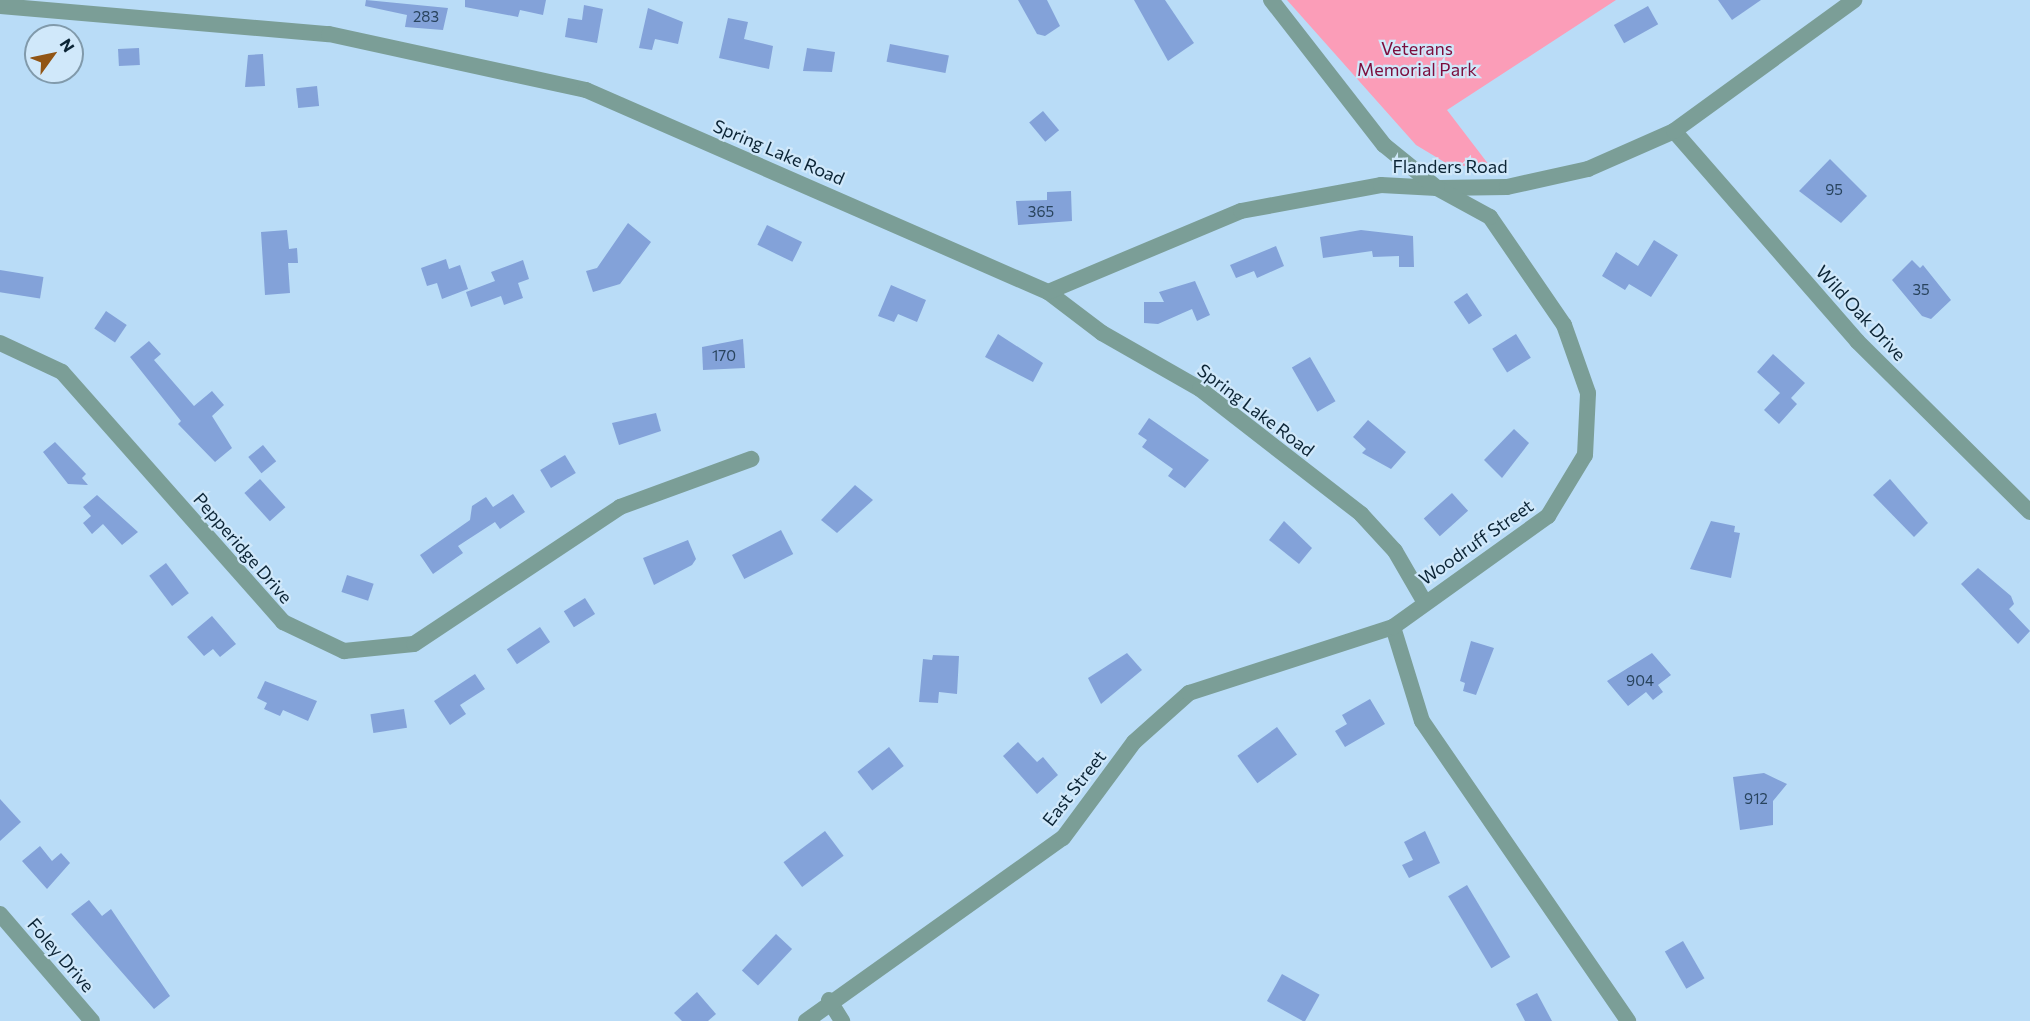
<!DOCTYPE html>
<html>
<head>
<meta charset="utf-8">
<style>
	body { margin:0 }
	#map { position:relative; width:2030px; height:1021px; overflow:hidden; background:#b9dcf7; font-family:Commissioner,sans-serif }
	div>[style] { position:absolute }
	.green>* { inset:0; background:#fb9db8 }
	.building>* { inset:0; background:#83a2d9; transform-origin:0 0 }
	.minor>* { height:16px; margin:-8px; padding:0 8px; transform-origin:8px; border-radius:8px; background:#7b9e97 }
	.tertiary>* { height:16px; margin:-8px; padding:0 8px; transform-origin:8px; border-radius:8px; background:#7b9e97 }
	span { translate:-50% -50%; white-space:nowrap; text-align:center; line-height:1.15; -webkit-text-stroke:4.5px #d0e8fa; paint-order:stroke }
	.number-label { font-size:15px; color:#29445e }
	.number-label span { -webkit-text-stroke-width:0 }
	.park-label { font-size:18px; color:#7b0d3d }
	.street-label { font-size:18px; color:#0b2435 }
	.north { position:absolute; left:24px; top:24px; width:60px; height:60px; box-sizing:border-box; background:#d0e8fa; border:2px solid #819aab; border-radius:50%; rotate:57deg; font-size:16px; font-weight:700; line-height:24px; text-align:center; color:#0b2435 }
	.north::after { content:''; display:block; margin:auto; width:21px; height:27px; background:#915515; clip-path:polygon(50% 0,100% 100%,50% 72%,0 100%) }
</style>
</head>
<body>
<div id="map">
	<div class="green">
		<i style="clip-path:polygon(1287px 0,1616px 0,1447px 110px,1489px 165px,1471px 167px,1446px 163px,1416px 145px)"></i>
	</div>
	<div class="building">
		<i style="clip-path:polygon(366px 0,448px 8px,443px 30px,405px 27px,407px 15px,365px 6px)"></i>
		<i style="clip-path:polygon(465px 0,546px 0,543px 15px,520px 10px,518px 17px,465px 7px)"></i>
		<i style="clip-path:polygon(1018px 0,1047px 0,1060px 26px,1045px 36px,1037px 34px)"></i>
		<i style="clip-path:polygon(1134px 0,1165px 0,1194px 43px,1168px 61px)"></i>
		<i style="clip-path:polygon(1718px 0,1761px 0,1732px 20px)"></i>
		<i style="clip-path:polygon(584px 5px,603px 9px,597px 43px,565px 37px,568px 18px,582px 20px)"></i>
		<i style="left:1648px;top:6px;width:21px;height:39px;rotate:61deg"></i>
		<i style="clip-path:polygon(648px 8px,683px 22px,678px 44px,655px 39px,652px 50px,639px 48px)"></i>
		<i style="clip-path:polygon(728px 18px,748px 22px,744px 39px,773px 46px,769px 69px,719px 58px)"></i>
		<i style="left:890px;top:44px;width:60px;height:18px;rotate:11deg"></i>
		<i style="left:139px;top:48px;width:17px;height:21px;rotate:87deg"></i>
		<i style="clip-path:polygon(807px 48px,835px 52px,832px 72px,803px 71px)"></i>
		<i style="clip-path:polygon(263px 54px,265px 86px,245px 87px,248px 55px)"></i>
		<i style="left:317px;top:86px;width:20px;height:21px;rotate:84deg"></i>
		<i style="left:1043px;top:111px;width:25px;height:18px;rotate:50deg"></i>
		<i style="clip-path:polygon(1830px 159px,1867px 196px,1841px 223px,1799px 191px)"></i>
		<i style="clip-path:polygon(1071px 191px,1072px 221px,1018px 225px,1016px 201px,1047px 200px,1047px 192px)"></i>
		<i style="clip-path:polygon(628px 223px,651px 242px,620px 284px,593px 292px,586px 271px,597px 268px)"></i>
		<i style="left:767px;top:225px;width:39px;height:22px;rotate:26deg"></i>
		<i style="clip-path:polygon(287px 230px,289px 249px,297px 248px,298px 263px,288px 263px,290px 293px,265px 295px,261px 232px)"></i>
		<i style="clip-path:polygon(1361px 230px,1413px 236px,1414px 267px,1399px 267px,1399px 256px,1373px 257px,1372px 251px,1323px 258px,1320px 237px)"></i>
		<i style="clip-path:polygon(1654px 240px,1678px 255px,1651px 297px,1629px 284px,1625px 290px,1602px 276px,1616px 252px,1638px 266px)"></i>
		<i style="clip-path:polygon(1276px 246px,1284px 266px,1257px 278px,1254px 271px,1236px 278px,1230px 265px)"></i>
		<i style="clip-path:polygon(446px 259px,449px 269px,460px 265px,468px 289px,442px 299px,437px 283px,427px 286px,421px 268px)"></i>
		<i style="clip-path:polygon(523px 260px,529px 279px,518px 283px,523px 298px,504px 305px,501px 296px,471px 307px,466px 292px,495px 281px,491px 272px)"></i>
		<i style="clip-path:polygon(1912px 260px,1920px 268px,1923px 265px,1951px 300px,1931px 319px,1922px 316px,1892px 280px)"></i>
		<i style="left:0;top:270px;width:44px;height:22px;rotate:9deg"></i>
		<i style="clip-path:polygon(1195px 281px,1210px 315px,1197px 321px,1192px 309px,1158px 324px,1144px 323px,1144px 302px,1164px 302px,1159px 292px)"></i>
		<i style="clip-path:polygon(891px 285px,926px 300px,917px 322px,898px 314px,894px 322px,878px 316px)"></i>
		<i style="left:1467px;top:293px;width:27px;height:16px;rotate:56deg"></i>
		<i style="left:106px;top:311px;width:25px;height:21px;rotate:34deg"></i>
		<i style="clip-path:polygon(998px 334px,1043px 363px,1033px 382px,985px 357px)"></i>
		<i style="left:1516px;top:334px;width:28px;height:28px;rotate:58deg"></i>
		<i style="clip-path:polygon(743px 339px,745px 368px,703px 370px,702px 347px)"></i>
		<i style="clip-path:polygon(149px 341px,161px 354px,154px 360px,194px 406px,212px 391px,224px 405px,212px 416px,232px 448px,215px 462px,178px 424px,181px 421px,130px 357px)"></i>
		<i style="clip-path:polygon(1773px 354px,1805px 383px,1791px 398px,1797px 404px,1779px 424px,1764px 410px,1780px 393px,1757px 372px)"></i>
		<i style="left:1310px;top:357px;width:51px;height:21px;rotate:60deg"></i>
		<i style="clip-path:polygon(656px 413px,661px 431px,619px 445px,612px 423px)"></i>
		<i style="clip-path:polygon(1149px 418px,1209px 460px,1185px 488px,1168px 476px,1173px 469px,1142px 447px,1147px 440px,1138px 434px)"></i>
		<i style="clip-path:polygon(1368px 420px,1406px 452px,1391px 469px,1362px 453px,1366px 449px,1353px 437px)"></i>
		<i style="clip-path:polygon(1514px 429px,1529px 443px,1502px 478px,1484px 460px)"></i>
		<i style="clip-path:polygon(55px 442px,86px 474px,82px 478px,88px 485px,68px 484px,43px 452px)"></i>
		<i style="left:263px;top:445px;width:21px;height:19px;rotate:51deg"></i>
		<i style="left:565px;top:455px;width:21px;height:29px;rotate:59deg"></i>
		<i style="left:260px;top:479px;width:38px;height:21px;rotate:48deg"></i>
		<i style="clip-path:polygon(1890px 479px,1928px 523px,1914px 537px,1873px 495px)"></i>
		<i style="clip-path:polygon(855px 485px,873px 500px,837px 533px,821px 520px)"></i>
		<i style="left:1452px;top:493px;width:24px;height:38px;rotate:48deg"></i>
		<i style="clip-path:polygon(513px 494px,525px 512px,500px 529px,495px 522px,458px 546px,463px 553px,433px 574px,420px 555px,470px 520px,472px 506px,486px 497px,493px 507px)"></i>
		<i style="clip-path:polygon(97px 495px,138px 532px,122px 545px,103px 524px,92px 534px,83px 523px,91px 516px,83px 507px)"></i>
		<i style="clip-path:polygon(1284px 521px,1312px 548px,1299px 564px,1269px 540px)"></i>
		<i style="clip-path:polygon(1711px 521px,1735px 526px,1734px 532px,1740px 533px,1731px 578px,1690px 569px)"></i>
		<i style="left:781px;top:530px;width:27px;height:55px;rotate:63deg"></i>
		<i style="clip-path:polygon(688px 540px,696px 559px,692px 565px,654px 585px,643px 558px)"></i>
		<i style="left:166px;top:563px;width:38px;height:21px;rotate:53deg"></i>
		<i style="clip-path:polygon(1978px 568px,2011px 596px,2014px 604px,2009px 609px,2030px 631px,2018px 644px,1961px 584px)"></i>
		<i style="left:347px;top:575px;width:28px;height:18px;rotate:18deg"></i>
		<i style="left:585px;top:598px;width:19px;height:25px;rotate:58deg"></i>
		<i style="clip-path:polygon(212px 616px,236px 644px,220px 657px,213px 649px,204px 656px,187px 637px)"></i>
		<i style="left:540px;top:627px;width:18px;height:40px;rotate:56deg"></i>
		<i style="clip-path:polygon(1471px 641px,1494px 648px,1476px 695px,1463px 691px,1465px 683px,1460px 681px)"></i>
		<i style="clip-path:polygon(1127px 653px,1142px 670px,1101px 704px,1088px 678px)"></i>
		<i style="clip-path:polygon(1652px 653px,1671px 675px,1658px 685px,1663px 692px,1653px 700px,1646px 692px,1628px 706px,1607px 681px)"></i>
		<i style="clip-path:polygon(933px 655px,959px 656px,957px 694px,939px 692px,938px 703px,919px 702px,923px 659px,932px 660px)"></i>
		<i style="clip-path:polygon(475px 674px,485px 689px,460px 705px,466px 714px,450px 725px,434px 701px)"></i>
		<i style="clip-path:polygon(265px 681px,317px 701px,308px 721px,283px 710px,280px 716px,264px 709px,267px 703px,257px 698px)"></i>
		<i style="clip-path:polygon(1370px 699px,1385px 724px,1345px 747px,1335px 731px,1347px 724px,1342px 715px)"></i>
		<i style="left:404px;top:709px;width:19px;height:34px;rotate:81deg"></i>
		<i style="left:1277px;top:727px;width:34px;height:49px;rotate:54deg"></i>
		<i style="clip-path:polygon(1018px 742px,1037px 762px,1043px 757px,1058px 775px,1037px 794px,1003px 756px)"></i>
		<i style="left:889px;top:747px;width:24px;height:40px;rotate:52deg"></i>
		<i style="clip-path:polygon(1764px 773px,1787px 784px,1773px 801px,1773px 825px,1740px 830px,1733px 777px)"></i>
		<i style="clip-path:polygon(0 799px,21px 822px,0 841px)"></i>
		<i style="left:825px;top:831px;width:31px;height:52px;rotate:53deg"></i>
		<i style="clip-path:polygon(1425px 831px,1440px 863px,1409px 878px,1402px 865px,1413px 860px,1404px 842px)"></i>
		<i style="clip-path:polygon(40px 846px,52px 861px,61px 853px,70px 863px,47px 889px,22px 861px)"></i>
		<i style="left:1467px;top:885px;width:84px;height:22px;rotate:59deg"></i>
		<i style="clip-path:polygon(89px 900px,102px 916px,111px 909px,170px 996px,154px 1009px,71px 914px)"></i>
		<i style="left:776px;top:934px;width:22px;height:50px;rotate:43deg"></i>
		<i style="left:1683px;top:941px;width:43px;height:21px;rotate:60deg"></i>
		<i style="left:1282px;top:974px;width:43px;height:31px;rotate:29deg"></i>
		<i style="clip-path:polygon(697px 992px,716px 1014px,708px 1021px,682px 1021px,674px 1013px)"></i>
		<i style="clip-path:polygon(1537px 993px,1552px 1021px,1525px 1021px,1516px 1004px)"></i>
	</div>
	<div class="minor">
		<i style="left:0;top:6px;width:330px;rotate:4.9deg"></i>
		<i style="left:329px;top:34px;width:263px;rotate:12.3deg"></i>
		<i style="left:586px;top:90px;width:504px;rotate:23.62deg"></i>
		<i style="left:1048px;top:292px;width:68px;rotate:37.2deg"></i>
		<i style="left:1102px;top:333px;width:113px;rotate:29.7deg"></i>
		<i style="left:1200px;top:389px;width:204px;rotate:37.8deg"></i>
		<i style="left:1361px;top:514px;width:50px;rotate:47.4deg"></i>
		<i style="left:1395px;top:551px;width:58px;rotate:59.9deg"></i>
		<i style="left:1674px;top:131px;width:279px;rotate:48.9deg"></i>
		<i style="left:1857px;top:341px;width:243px;rotate:44.7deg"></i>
		<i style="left:1048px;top:292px;width:209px;rotate:-22.8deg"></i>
		<i style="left:1241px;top:211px;width:142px;rotate:-10.5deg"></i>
		<i style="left:1381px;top:185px;width:56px;rotate:3.1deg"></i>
		<i style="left:0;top:343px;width:68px;rotate:25.1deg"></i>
		<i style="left:62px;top:372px;width:334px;rotate:48.5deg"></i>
		<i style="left:283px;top:622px;width:68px;rotate:25.4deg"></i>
		<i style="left:344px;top:651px;width:70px;rotate:-5.7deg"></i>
		<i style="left:414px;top:644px;width:247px;rotate:-33.6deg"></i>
		<i style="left:620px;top:507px;width:140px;rotate:-20.1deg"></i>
		<i style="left:0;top:914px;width:141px;rotate:49.3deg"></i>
		<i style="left:829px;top:1000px;width:25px;rotate:58deg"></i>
	</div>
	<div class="tertiary">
		<i style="left:1438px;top:188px;width:69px;rotate:-0.8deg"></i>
		<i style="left:1507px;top:187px;width:83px;rotate:-12.5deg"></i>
		<i style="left:1588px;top:169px;width:94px;rotate:-23.8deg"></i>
		<i style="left:1674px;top:131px;width:223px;rotate:-36deg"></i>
		<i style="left:1393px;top:627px;width:98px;rotate:72.9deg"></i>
		<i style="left:1422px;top:721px;width:364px;rotate:55.5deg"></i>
		<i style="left:806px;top:1021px;width:315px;rotate:-35.5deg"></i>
		<i style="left:1063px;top:838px;width:119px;rotate:-53.5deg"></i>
		<i style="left:1134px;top:742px;width:74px;rotate:-41.7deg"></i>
		<i style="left:1189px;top:693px;width:214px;rotate:-17.9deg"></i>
		<i style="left:1393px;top:627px;width:191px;rotate:-35.6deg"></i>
		<i style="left:1548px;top:516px;width:71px;rotate:-58.8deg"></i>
		<i style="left:1585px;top:455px;width:62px;rotate:-87.2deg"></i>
		<i style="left:1588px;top:393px;width:72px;rotate:-109.4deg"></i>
		<i style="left:1564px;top:325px;width:131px;rotate:-124.4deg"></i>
		<i style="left:1490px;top:217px;width:60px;rotate:-151.3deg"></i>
		<i style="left:1437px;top:188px;width:68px;rotate:-140.9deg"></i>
		<i style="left:1384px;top:145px;width:184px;rotate:-127.9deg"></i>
	</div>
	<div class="number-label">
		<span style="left:426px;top:17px">283</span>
		<span style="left:1834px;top:190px">95</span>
		<span style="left:1041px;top:212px">365</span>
		<span style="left:1921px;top:290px">35</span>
		<span style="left:724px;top:356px">170</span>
		<span style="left:1640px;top:681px">904</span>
		<span style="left:1756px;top:799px">912</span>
	</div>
	<div class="park-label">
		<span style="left:1417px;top:59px">Veterans<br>Memorial Park</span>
	</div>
	<div class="street-label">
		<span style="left:779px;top:152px;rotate:23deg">Spring Lake Road</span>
		<span style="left:1450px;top:166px">Flanders Road</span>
		<span style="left:1861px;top:313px;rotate:47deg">Wild Oak Drive</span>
		<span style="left:1256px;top:410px;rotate:37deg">Spring Lake Road</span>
		<span style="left:1476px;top:542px;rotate:-35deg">Woodruff Street</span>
		<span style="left:243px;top:548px;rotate:49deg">Pepperidge Drive</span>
		<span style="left:1074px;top:788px;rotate:-52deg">East Street</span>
		<span style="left:61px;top:955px;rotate:49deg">Foley Drive</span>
	</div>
	<div class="north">N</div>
</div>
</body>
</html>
